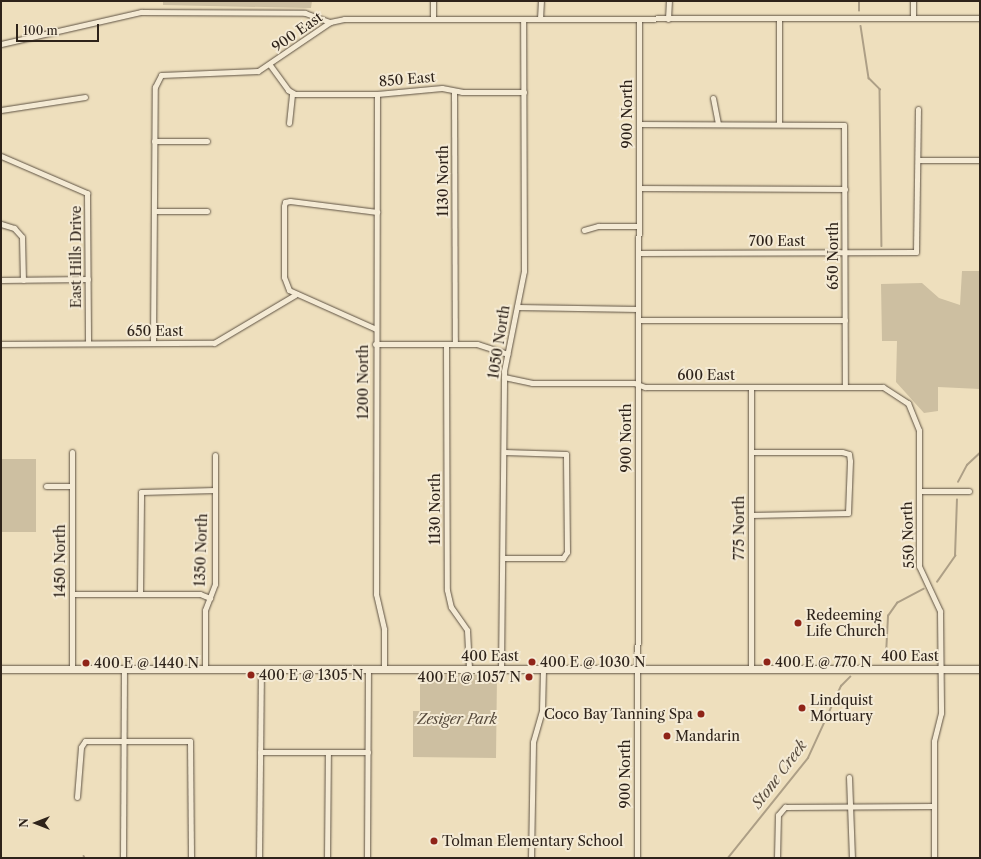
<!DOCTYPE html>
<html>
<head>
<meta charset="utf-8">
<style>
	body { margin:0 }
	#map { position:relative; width:981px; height:859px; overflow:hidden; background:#eedfbd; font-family:"Libre Caslon Text",serif }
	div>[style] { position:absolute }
	.green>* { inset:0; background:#cdbfa1; transform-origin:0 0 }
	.stream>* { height:1.5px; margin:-0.75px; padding:0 0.75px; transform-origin:0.75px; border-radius:0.75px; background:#ad9f86 }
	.roads { filter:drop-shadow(0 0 1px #5e5243) drop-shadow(0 0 1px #5e5243) }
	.street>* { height:5px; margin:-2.5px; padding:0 2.5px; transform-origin:2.5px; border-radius:2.5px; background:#f4ead4 }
	.secondary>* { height:7px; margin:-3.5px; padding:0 3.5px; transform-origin:3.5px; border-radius:3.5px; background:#f4ead4 }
	.dots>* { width:11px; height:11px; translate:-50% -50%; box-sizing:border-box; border:2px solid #f4ead4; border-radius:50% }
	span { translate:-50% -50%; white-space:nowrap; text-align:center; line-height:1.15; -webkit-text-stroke:4px #f4ead4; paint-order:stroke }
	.street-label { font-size:14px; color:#2e231a }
	.poi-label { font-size:14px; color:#2e231a }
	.left { translate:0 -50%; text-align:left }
	.right { translate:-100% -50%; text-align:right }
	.park-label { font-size:14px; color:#564a3c; font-style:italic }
	.water-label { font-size:15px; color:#5a4e40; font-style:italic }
	.frame { position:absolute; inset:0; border:2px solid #2e231a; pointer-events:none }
	.north { position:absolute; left:16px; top:803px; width:40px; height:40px; -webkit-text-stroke:3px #f4ead4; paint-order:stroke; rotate:270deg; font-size:11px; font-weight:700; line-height:16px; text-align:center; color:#2e231a }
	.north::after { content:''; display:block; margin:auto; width:14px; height:18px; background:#2e231a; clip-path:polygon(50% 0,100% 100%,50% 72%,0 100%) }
	.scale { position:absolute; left:16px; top:24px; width:83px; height:18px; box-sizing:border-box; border:2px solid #2e231a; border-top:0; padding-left:5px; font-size:12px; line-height:14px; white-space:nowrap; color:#2e231a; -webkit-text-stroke:3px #f4ead4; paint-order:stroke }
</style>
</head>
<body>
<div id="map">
	<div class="green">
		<i style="clip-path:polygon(163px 1px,312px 1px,311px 8px,163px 5px)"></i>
		<i style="clip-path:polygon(962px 271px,980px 271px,980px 389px,938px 387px,938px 411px,924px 413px,896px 382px,897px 341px,882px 341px,881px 284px,922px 283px,939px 298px,960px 305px)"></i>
		<i style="left:1px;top:459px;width:35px;height:73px"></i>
		<i style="clip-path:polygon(420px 675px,497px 675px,496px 758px,413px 757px,413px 711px,420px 711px)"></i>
	</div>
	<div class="stream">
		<i style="left:859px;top:11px;width:10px;rotate:-90deg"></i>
		<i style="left:861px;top:26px;width:53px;rotate:81.3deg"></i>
		<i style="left:869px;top:78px;width:16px;rotate:45deg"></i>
		<i style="left:880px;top:89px;width:157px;rotate:89.3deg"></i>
		<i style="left:958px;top:482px;width:19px;rotate:-62deg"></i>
		<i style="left:967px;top:465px;width:18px;rotate:-43deg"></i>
		<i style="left:937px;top:582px;width:32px;rotate:-55deg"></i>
		<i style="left:955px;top:556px;width:56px;rotate:-88deg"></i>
		<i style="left:886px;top:655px;width:39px;rotate:-87deg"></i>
		<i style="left:888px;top:616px;width:16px;rotate:-55deg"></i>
		<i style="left:897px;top:603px;width:30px;rotate:-28deg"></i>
		<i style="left:84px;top:856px;width:2px;rotate:63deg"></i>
		<i style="left:728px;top:858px;width:128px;rotate:-51.3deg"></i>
		<i style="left:808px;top:758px;width:79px;rotate:-65.4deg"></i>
		<i style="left:841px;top:686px;width:13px;rotate:-45deg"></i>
	</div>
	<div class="roads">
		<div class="street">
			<i style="left:433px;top:1px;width:18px;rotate:90deg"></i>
			<i style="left:913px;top:18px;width:17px;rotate:-90deg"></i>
			<i style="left:540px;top:19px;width:18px;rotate:-87deg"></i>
			<i style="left:668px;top:19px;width:18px;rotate:-87deg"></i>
			<i style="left:779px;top:19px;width:105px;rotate:90deg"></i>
			<i style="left:1px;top:44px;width:144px;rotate:-12.9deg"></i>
			<i style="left:141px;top:12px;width:164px;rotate:0.3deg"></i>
			<i style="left:305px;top:13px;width:27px;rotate:20deg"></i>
			<i style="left:270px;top:65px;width:31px;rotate:54deg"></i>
			<i style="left:288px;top:90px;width:8px;rotate:30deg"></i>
			<i style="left:295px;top:94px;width:82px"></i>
			<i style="left:377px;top:94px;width:65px;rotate:-5.3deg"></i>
			<i style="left:442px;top:88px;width:20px;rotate:11deg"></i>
			<i style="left:462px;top:92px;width:62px"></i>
			<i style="left:454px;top:91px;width:253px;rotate:89.8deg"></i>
			<i style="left:377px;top:94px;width:500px;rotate:90.11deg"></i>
			<i style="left:376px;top:594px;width:36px;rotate:77deg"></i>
			<i style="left:384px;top:629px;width:40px;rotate:90deg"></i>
			<i style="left:713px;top:98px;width:26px;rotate:79deg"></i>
			<i style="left:1px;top:110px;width:85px;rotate:-8.8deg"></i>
			<i style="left:289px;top:123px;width:30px;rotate:-84deg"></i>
			<i style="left:639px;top:124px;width:205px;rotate:0.3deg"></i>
			<i style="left:844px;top:125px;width:262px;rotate:89.8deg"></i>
			<i style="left:154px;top:141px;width:53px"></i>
			<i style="left:1px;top:156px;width:94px;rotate:23.3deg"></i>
			<i style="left:87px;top:193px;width:150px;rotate:89.6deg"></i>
			<i style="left:918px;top:160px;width:62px"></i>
			<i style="left:639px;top:188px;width:206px;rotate:0.3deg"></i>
			<i style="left:154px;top:211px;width:53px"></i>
			<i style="left:1px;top:224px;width:14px;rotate:17deg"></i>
			<i style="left:14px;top:228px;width:12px;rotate:48deg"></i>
			<i style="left:22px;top:237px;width:43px;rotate:88.7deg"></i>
			<i style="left:584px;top:230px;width:15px;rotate:-16deg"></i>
			<i style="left:598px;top:226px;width:40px"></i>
			<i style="left:638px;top:253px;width:278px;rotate:-0.2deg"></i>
			<i style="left:916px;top:252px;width:143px;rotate:-89.2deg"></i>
			<i style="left:1px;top:280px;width:87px;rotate:-0.7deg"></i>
			<i style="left:517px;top:307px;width:121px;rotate:0.9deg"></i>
			<i style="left:638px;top:320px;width:207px"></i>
			<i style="left:376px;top:329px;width:95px;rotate:-155.9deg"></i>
			<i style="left:289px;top:290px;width:14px;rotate:-111deg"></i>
			<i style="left:284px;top:277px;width:71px;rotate:-90deg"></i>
			<i style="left:284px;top:206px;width:4px;rotate:-76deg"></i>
			<i style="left:285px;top:202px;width:5px;rotate:-11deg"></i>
			<i style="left:290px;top:201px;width:88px;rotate:7.2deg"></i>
			<i style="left:153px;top:343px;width:256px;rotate:-89.6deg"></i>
			<i style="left:155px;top:87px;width:13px;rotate:-63deg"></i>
			<i style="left:161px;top:75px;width:97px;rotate:-2.4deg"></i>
			<i style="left:258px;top:71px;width:87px;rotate:-34.2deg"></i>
			<i style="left:330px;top:22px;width:14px;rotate:-12deg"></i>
			<i style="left:344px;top:19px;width:636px;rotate:-0.09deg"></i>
			<i style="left:1px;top:344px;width:213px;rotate:-0.3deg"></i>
			<i style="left:214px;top:343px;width:94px;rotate:-30.7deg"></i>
			<i style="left:375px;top:344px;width:102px"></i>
			<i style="left:477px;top:344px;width:32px;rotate:18deg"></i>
			<i style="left:446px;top:344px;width:246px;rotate:89.8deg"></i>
			<i style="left:447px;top:590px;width:17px;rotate:77deg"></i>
			<i style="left:451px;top:607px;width:28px;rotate:55deg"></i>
			<i style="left:467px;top:630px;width:39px;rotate:87deg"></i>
			<i style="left:504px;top:377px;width:29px;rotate:12deg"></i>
			<i style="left:532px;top:383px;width:102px"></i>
			<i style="left:634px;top:383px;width:12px;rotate:20deg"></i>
			<i style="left:645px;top:387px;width:238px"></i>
			<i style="left:883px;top:387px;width:30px;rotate:33deg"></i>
			<i style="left:908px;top:403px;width:29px;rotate:68deg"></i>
			<i style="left:919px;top:430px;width:136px;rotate:90deg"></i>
			<i style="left:919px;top:566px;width:50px;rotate:65deg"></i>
			<i style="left:940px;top:611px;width:102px;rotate:89.4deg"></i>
			<i style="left:941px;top:713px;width:29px;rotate:104deg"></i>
			<i style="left:934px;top:741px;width:117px;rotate:90deg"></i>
			<i style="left:72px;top:452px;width:217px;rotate:90deg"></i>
			<i style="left:751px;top:452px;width:91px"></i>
			<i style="left:842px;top:452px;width:7px;rotate:16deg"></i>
			<i style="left:849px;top:454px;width:7px;rotate:82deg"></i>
			<i style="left:850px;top:461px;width:52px;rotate:92.2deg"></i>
			<i style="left:848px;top:513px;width:97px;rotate:178.8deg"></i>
			<i style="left:46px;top:486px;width:26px"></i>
			<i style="left:919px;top:491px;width:50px"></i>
			<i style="left:503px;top:558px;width:60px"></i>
			<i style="left:563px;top:558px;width:7px;rotate:-56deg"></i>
			<i style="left:567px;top:552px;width:98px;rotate:-90.6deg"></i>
			<i style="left:566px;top:454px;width:62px;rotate:-178.2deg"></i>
			<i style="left:72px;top:594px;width:128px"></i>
			<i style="left:200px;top:594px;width:11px;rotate:22deg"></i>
			<i style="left:140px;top:594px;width:102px;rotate:-89.4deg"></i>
			<i style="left:141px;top:492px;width:74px;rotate:-1.5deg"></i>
			<i style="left:205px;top:669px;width:59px;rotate:-90deg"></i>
			<i style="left:205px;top:610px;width:28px;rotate:-69deg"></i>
			<i style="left:215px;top:584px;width:129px;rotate:-90deg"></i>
			<i style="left:501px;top:669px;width:298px;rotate:-89.4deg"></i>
			<i style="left:504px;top:371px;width:102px;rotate:-78.7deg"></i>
			<i style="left:524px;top:271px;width:252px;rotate:-90.2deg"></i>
			<i style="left:751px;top:669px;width:282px;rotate:-90deg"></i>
			<i style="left:260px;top:752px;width:108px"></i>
			<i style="left:849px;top:777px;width:81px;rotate:87.9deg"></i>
			<i style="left:77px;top:797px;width:50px;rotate:-85.4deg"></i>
			<i style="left:81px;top:747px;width:7px;rotate:-56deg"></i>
			<i style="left:85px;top:741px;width:105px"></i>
			<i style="left:190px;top:741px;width:117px;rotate:89.5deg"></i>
			<i style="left:123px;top:858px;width:189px;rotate:-89.7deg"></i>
			<i style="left:259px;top:858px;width:189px;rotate:-89.4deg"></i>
			<i style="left:327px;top:858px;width:106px;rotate:-89.5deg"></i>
			<i style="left:367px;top:858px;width:189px;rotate:-89.7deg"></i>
			<i style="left:531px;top:858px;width:116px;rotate:-89deg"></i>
			<i style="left:533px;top:742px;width:32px;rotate:-74deg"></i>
			<i style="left:542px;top:711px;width:42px;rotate:-88.6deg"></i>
			<i style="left:637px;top:858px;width:839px;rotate:-89.86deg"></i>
			<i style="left:777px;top:858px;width:43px;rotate:-88.7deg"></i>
			<i style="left:778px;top:815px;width:11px;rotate:-49deg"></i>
			<i style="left:785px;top:807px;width:148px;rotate:-0.4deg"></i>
		</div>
		<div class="secondary">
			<i style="left:1px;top:669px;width:979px"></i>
		</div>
	</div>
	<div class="dots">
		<i style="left:798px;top:623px;background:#8f2418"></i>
		<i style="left:532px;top:662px;background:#8f2418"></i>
		<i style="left:767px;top:662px;background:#8f2418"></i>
		<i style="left:86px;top:663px;background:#8f2418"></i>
		<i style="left:251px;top:675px;background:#8f2418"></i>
		<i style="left:529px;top:677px;background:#8f2418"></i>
		<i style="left:802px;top:708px;background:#8f2418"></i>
		<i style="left:701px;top:714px;background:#8f2418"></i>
		<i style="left:667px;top:736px;background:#8f2418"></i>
		<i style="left:434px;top:841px;background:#8f2418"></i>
	</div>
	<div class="street-label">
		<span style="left:297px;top:32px;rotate:-35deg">900 East</span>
		<span style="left:407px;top:79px;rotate:-5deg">850 East</span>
		<span style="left:627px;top:114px;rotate:-90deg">900 North</span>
		<span style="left:443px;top:181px;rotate:-90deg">1130 North</span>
		<span style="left:777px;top:241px">700 East</span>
		<span style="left:833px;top:256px;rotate:-90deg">650 North</span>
		<span style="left:76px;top:257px;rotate:-90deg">East Hills Drive</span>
		<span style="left:155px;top:331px">650 East</span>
		<span style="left:499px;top:342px;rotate:-81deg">1050 North</span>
		<span style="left:706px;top:375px">600 East</span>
		<span style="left:363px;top:382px;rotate:-90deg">1200 North</span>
		<span style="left:626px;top:438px;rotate:-90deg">900 North</span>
		<span style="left:435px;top:509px;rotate:-90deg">1130 North</span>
		<span style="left:739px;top:528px;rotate:-90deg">775 North</span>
		<span style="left:908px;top:535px;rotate:-92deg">550 North</span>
		<span style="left:201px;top:550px;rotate:-88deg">1350 North</span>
		<span style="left:60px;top:561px;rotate:-90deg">1450 North</span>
		<span style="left:490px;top:656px">400 East</span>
		<span style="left:910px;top:656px">400 East</span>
		<span style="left:625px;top:774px;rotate:-90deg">900 North</span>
	</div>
	<div class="poi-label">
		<span class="left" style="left:806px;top:623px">Redeeming<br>Life Church</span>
		<span class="left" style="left:540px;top:662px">400 E @ 1030 N</span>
		<span class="left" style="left:775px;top:662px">400 E @ 770 N</span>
		<span class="left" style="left:94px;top:663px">400 E @ 1440 N</span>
		<span class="left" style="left:259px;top:675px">400 E @ 1305 N</span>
		<span class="right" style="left:521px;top:677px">400 E @ 1057 N</span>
		<span class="left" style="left:810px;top:708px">Lindquist<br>Mortuary</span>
		<span class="right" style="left:693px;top:714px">Coco Bay Tanning Spa</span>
		<span class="left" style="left:675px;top:736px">Mandarin</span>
		<span class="left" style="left:442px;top:841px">Tolman Elementary School</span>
	</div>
	<div class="park-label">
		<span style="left:457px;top:719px">Zesiger Park</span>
	</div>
	<div class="water-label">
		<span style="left:779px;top:774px;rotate:-53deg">Stone Creek</span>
	</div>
	<div class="frame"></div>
	<div class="north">N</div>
	<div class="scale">100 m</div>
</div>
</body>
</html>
